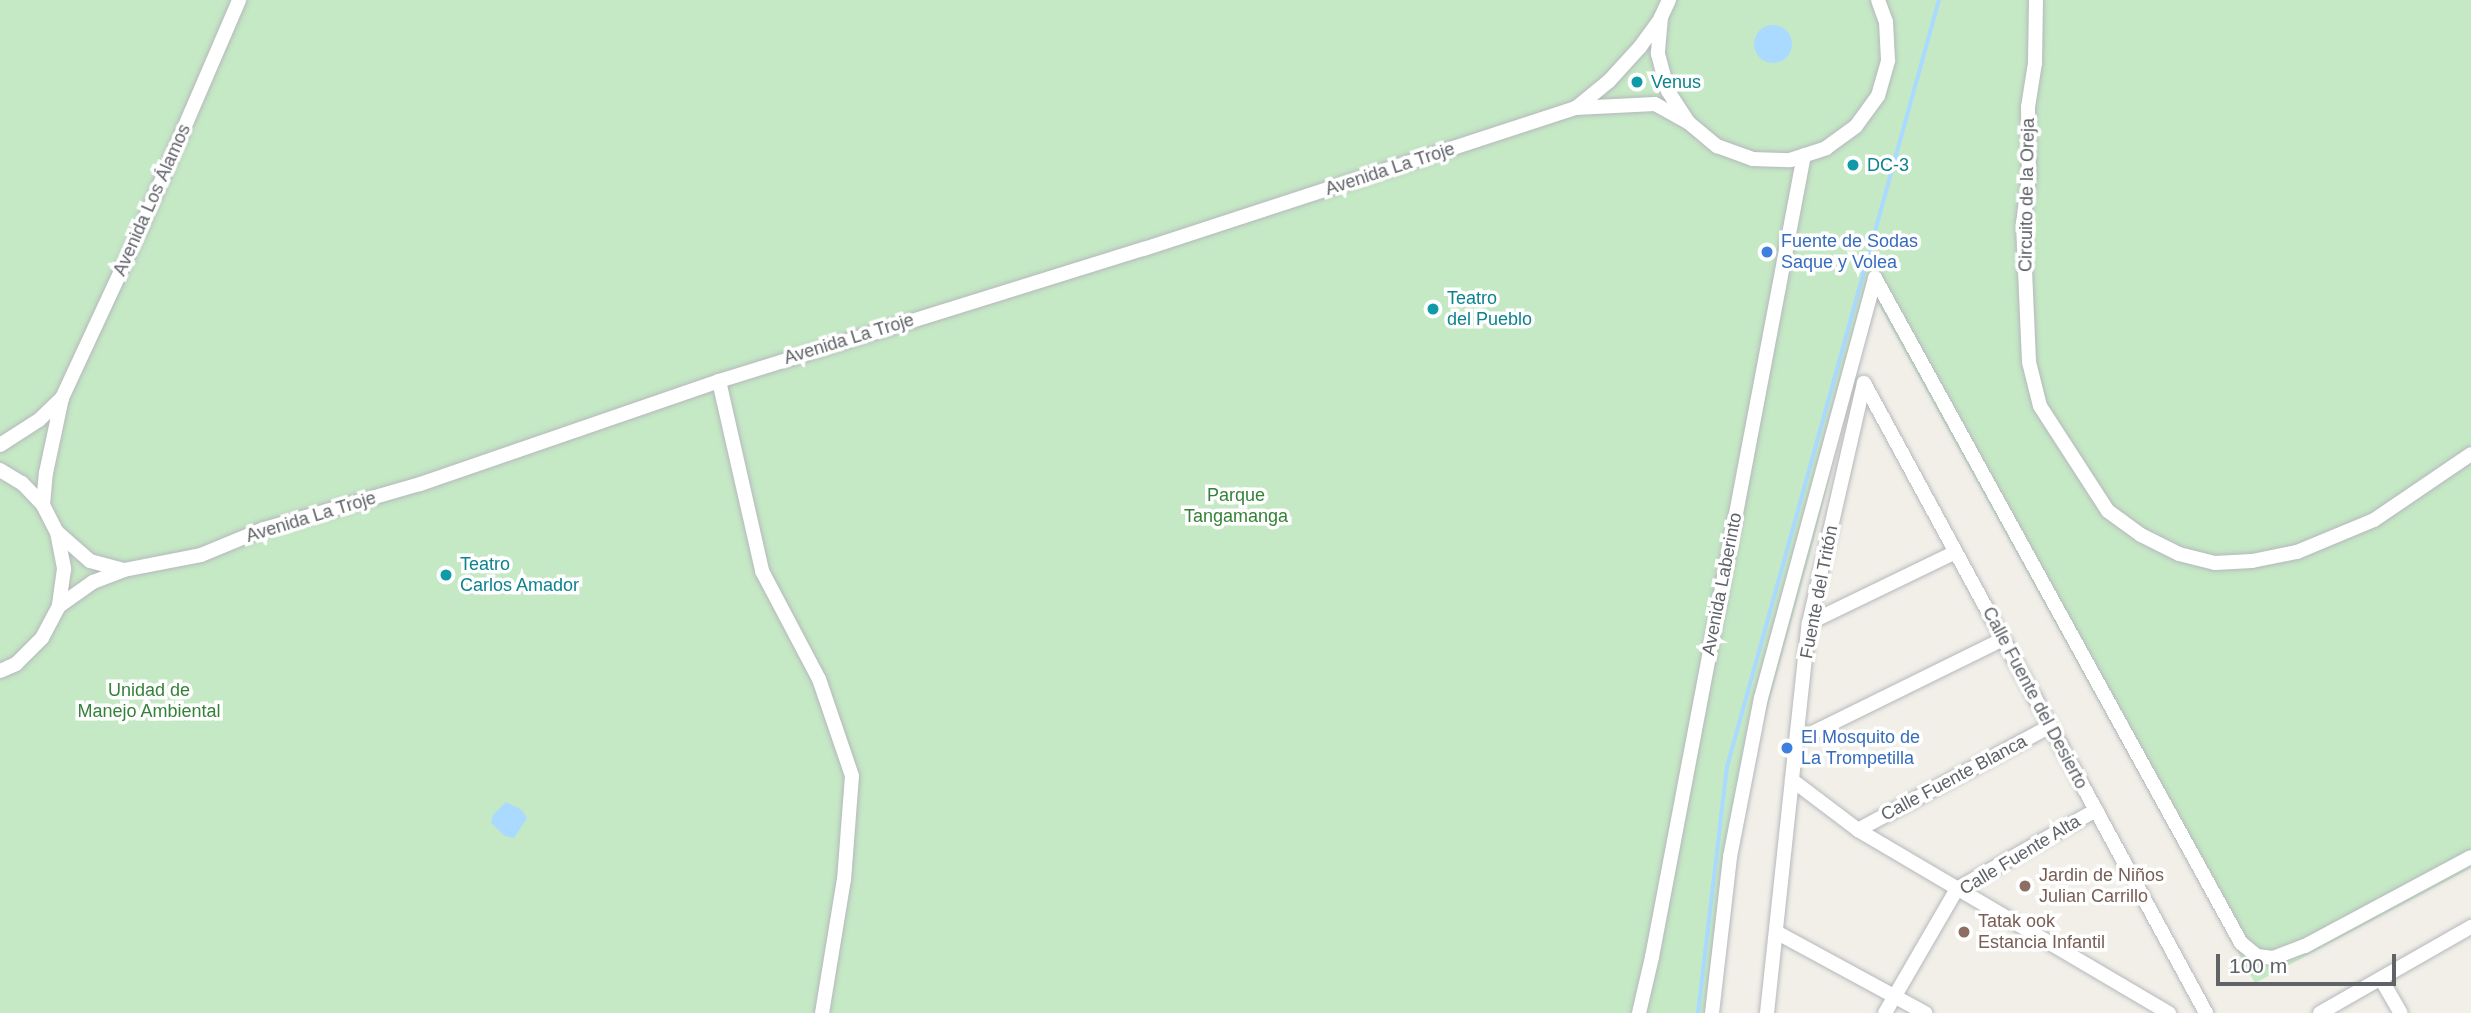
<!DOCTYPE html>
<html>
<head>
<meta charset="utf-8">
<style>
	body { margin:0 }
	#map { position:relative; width:2471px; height:1013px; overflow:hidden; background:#f1efe8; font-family:Arial,sans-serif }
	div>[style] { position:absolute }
	.green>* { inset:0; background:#c5e8c5 }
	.water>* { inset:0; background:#aadaff }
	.round { border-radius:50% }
	.stream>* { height:3.5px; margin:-1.75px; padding:0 1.75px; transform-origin:1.75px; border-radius:1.75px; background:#aadaff }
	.roads { filter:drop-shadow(0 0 2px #b5b8bc) drop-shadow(0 0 2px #b5b8bc) }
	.minor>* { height:14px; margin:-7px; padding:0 7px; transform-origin:7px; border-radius:7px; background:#fff }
	.dots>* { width:19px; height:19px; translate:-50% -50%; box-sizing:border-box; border:4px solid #fff; border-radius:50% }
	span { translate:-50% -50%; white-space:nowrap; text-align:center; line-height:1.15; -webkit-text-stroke:7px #fff; paint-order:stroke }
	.culture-label { font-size:18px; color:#0d838f }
	.left { translate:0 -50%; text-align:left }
	.street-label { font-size:18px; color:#5f6368 }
	.shop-label { font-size:18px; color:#366cbe }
	.park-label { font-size:18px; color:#348238 }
	.education-label { font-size:18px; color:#785e54 }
	.scale { position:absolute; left:2216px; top:954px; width:180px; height:32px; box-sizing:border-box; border:4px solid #5f6368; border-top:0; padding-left:9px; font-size:21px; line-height:24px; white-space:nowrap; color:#5f6368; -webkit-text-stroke:5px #fff; paint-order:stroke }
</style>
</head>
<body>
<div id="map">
	<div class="green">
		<i style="clip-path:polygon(0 0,2471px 0,2471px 868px,2255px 983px,1874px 296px,1815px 535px,1746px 786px,1716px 1013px,0 1013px)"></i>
	</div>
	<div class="water">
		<i class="round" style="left:1754px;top:25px;width:38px;height:38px"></i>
		<i style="clip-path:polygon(506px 802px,522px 810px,527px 818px,514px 838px,505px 836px,491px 823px,493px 815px)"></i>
	</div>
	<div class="stream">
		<i style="left:1698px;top:1013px;width:248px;rotate:-83.3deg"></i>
		<i style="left:1727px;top:767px;width:796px;rotate:-74.55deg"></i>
	</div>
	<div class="roads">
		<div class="minor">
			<i style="left:1669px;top:0;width:19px;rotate:115deg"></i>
			<i style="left:1661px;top:17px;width:37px;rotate:95deg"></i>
			<i style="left:1658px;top:54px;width:38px;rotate:75deg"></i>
			<i style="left:1668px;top:91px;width:37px;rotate:57deg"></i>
			<i style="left:1688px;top:122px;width:38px;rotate:40deg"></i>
			<i style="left:1717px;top:146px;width:37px;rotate:20deg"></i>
			<i style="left:1752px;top:159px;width:38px;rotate:2deg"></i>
			<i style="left:1790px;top:160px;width:38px;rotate:-18deg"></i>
			<i style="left:1826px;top:148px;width:37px;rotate:-36deg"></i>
			<i style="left:1856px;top:126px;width:37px;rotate:-54deg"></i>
			<i style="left:1878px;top:96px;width:37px;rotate:-74deg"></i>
			<i style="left:1888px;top:60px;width:38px;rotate:-93deg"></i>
			<i style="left:1886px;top:22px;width:23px;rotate:-110deg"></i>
			<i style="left:2036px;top:0;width:63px;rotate:90.9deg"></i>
			<i style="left:2035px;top:63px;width:45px;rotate:99deg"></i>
			<i style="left:2028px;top:107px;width:69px;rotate:89.2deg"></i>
			<i style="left:2029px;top:176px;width:48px;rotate:97.1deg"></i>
			<i style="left:2023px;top:224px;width:138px;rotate:87.5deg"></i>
			<i style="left:2029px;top:362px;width:45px;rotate:76deg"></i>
			<i style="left:2040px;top:406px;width:125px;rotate:57.1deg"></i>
			<i style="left:2108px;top:511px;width:41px;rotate:36deg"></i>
			<i style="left:2141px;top:535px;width:42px;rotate:26.6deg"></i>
			<i style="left:2179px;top:554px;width:37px;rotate:14deg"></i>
			<i style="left:2215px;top:563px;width:37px;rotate:-3deg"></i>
			<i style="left:2252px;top:561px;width:46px;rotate:-11.3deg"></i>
			<i style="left:2297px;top:552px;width:83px;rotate:-22.6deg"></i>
			<i style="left:2374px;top:520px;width:117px;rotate:-34.2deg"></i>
			<i style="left:1576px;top:108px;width:43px;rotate:-39.3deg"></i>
			<i style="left:1609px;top:81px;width:46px;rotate:-47.6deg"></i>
			<i style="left:1640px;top:47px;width:34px;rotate:-54deg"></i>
			<i style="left:719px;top:381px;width:195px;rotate:77.2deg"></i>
			<i style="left:762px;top:571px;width:122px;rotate:62.2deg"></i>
			<i style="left:819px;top:679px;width:102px;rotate:71.2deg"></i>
			<i style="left:852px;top:776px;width:103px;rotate:94.4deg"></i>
			<i style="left:844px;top:879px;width:136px;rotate:99.3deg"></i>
			<i style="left:1864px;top:383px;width:717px;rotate:61.5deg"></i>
			<i style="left:0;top:445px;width:46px;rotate:-32.7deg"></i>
			<i style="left:39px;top:420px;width:32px;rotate:-44deg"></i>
			<i style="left:0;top:470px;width:26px;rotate:31deg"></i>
			<i style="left:22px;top:483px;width:30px;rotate:46deg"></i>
			<i style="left:43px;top:505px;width:30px;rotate:63deg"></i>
			<i style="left:57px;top:532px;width:38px;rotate:79deg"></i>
			<i style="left:64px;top:569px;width:37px;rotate:98deg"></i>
			<i style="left:59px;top:606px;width:36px;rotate:118deg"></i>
			<i style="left:42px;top:638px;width:37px;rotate:135deg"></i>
			<i style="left:16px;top:664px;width:17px;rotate:156deg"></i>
			<i style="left:43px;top:505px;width:32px;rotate:-85deg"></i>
			<i style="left:46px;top:473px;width:77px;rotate:-78deg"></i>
			<i style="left:62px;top:398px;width:187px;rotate:-65.1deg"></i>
			<i style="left:141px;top:228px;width:248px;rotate:-66.7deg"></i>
			<i style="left:57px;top:532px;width:44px;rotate:41.3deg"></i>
			<i style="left:90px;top:561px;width:35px;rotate:15deg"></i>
			<i style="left:59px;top:606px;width:42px;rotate:-35.2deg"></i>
			<i style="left:93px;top:582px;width:33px;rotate:-21deg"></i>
			<i style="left:124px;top:570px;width:78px;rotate:-11deg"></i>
			<i style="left:201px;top:555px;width:68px;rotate:-22.4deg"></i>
			<i style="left:264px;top:529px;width:162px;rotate:-16.1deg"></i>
			<i style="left:420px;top:484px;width:316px;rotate:-19deg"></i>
			<i style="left:719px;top:381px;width:445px;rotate:-17.3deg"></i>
			<i style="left:1144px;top:249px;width:453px;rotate:-18.1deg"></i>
			<i style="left:1575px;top:108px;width:80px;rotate:-2.9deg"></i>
			<i style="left:1655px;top:104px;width:38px;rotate:29deg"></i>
			<i style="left:1809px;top:623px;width:163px;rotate:-25.8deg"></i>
			<i style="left:1796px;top:741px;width:231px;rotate:-26.2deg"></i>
			<i style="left:1792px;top:780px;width:83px;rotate:37.1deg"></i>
			<i style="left:1858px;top:830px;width:361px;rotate:30.5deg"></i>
			<i style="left:1858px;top:830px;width:218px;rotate:-28.4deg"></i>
			<i style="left:1776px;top:932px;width:170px;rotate:28.5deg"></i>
			<i style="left:2381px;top:979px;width:39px;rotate:60deg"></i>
			<i style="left:1639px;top:1013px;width:57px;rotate:-76.9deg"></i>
			<i style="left:1652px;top:957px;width:816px;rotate:-79.27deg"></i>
			<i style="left:1712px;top:1013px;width:157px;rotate:-83.4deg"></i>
			<i style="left:1730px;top:857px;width:162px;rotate:-79deg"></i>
			<i style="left:1761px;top:698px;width:435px;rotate:-74.8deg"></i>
			<i style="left:1875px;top:278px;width:759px;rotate:61.17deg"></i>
			<i style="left:2241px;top:943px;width:21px;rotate:39deg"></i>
			<i style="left:2257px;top:956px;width:16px;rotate:7deg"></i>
			<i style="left:2273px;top:958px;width:34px;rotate:-21deg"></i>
			<i style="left:2305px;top:946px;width:188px;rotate:-28.2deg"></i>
			<i style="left:1767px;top:1013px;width:392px;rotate:-83.9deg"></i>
			<i style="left:1809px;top:623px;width:246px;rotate:-77.1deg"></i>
			<i style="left:1885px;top:1013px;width:143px;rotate:-59.9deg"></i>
			<i style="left:1957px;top:889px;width:160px;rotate:-29.6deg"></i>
			<i style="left:2320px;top:1013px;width:174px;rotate:-29.7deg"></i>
		</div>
	</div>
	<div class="dots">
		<i style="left:1637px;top:82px;background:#0f9aa8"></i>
		<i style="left:1853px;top:165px;background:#0f9aa8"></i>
		<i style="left:1767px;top:252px;background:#3f7fe0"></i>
		<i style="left:1433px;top:309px;background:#0f9aa8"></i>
		<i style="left:446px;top:575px;background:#0f9aa8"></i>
		<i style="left:1787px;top:748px;background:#3f7fe0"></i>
		<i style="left:2025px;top:886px;background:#8d6e63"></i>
		<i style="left:1964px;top:932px;background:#8d6e63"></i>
	</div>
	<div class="culture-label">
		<span class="left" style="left:1651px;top:82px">Venus</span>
		<span class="left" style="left:1867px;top:165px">DC-3</span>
		<span class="left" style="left:1447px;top:309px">Teatro<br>del Pueblo</span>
		<span class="left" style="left:460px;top:575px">Teatro<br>Carlos Amador</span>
	</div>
	<div class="street-label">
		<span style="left:1390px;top:169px;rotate:-18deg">Avenida La Troje</span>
		<span style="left:2027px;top:195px;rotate:-89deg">Circuito de la Oreja</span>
		<span style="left:152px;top:200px;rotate:-66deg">Avenida Los Álamos</span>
		<span style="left:849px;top:339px;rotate:-17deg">Avenida La Troje</span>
		<span style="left:311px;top:517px;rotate:-17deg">Avenida La Troje</span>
		<span style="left:1722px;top:584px;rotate:-79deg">Avenida Laberinto</span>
		<span style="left:1819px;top:592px;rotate:-79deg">Fuente del Tritón</span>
		<span style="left:2035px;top:698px;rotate:62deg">Calle Fuente del Desierto</span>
		<span style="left:1954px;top:778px;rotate:-28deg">Calle Fuente Blanca</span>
		<span style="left:2020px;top:855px;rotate:-31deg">Calle Fuente Alta</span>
	</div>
	<div class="shop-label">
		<span class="left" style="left:1781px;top:252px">Fuente de Sodas<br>Saque y Volea</span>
		<span class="left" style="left:1801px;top:748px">El Mosquito de<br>La Trompetilla</span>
	</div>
	<div class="park-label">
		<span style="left:1236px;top:506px">Parque<br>Tangamanga</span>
		<span style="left:149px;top:701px">Unidad de<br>Manejo Ambiental</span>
	</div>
	<div class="education-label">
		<span class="left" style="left:2039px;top:886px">Jardin de Niños<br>Julian Carrillo</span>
		<span class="left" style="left:1978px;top:932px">Tatak ook<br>Estancia Infantil</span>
	</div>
	<div class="scale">100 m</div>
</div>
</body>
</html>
